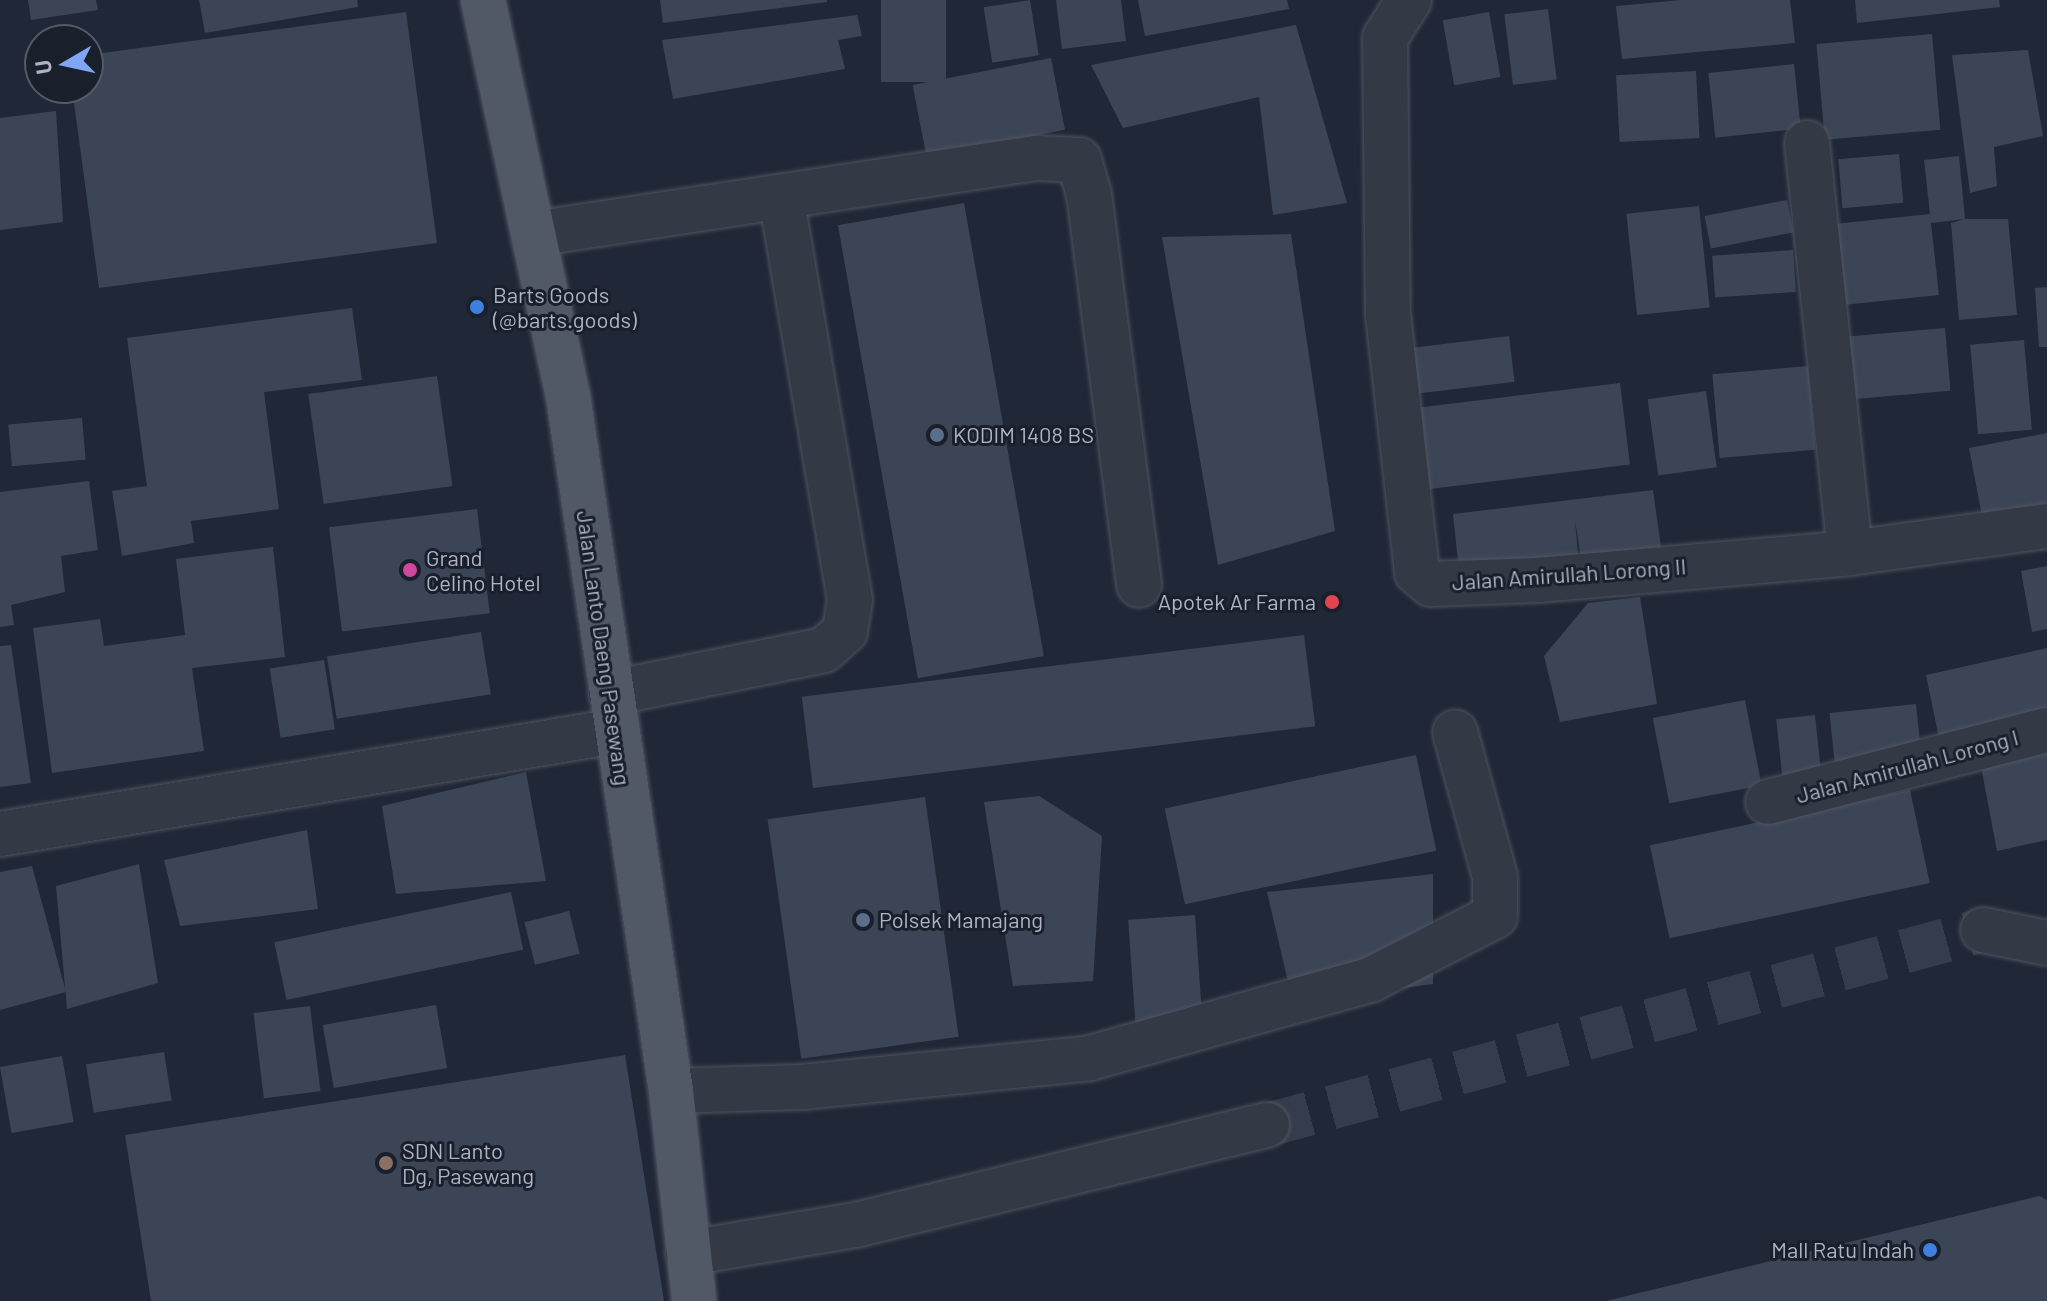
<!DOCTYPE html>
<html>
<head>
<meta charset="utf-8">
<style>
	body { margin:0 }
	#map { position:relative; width:2047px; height:1301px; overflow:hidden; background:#202736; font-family:Barlow,sans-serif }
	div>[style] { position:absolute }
	.building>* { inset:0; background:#3c4556; transform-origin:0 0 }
	.minor-tunnel>* { height:44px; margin-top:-22px; transform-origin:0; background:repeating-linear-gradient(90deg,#353c4b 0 44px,transparent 0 66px) }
	.roads { filter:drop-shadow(0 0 2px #4e5461) drop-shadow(0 0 2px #4e5461) }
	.minor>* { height:44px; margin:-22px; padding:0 22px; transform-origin:22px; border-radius:22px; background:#333a46 }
	.major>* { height:44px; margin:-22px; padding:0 22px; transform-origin:22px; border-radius:22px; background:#515866 }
	.dots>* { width:22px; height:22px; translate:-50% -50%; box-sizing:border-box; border:4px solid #191f2b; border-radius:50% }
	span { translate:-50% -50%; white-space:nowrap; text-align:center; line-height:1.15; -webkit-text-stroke:6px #191f2b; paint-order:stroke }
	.poi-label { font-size:22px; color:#adb4c3 }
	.left { translate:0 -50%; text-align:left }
	.right { translate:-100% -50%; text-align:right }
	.street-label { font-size:22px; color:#adb4c3 }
	.north { position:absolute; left:24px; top:24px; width:80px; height:80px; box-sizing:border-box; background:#191f2b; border:2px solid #545b68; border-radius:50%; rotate:261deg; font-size:22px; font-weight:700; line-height:32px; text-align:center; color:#adb4c3 }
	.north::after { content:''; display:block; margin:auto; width:28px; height:36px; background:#80a5f5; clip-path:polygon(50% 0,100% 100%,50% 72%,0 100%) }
</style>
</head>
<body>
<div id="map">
	<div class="building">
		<i style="clip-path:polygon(28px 0,96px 0,98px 10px,31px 20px)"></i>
		<i style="clip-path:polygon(199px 0,357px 0,358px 7px,205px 33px)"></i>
		<i style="clip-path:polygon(660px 0,827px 0,827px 2px,663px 23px)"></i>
		<i style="left:881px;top:0;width:65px;height:82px"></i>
		<i style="left:1030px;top:0;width:56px;height:47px;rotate:81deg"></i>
		<i style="clip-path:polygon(1056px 0,1121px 0,1126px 41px,1062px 49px)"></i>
		<i style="clip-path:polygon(1138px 0,1287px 0,1289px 9px,1145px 36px)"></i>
		<i style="clip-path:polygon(1681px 0,1790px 0,1795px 43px,1622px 59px,1616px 6px)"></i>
		<i style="clip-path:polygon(1855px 0,1999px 0,2000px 7px,1857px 23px)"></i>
		<i style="left:1548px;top:9px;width:71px;height:44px;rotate:83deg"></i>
		<i style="clip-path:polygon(406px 12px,437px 243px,99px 288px,72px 88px,88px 88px,88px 55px)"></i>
		<i style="left:1489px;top:12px;width:66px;height:47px;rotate:80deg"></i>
		<i style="clip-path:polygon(857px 15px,862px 36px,838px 40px,845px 69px,673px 99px,662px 40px)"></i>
		<i style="clip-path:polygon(1296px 25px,1347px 203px,1273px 215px,1259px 97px,1123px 128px,1091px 65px)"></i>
		<i style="left:1932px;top:34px;width:96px;height:116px;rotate:85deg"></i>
		<i style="clip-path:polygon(2028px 50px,2043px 136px,1994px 147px,1997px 186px,1970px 193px,1952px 55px)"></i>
		<i style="left:1051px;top:58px;width:73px;height:141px;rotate:79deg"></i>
		<i style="left:1794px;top:64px;width:65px;height:86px;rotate:84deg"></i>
		<i style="left:1696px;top:71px;width:67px;height:80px;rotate:87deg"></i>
		<i style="clip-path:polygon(56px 111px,63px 222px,0 230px,0 118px)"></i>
		<i style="left:1899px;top:154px;width:49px;height:61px;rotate:85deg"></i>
		<i style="clip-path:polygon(1959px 156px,1965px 219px,1931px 223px,1939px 295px,1843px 305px,1834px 224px,1930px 214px,1924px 160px)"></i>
		<i style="left:1787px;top:200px;width:33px;height:84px;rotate:79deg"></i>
		<i style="left:964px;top:203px;width:460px;height:128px;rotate:80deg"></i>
		<i style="left:1699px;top:206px;width:102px;height:73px;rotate:84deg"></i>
		<i style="clip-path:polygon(1965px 219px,2008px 219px,2017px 315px,1959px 320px,1951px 223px)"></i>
		<i style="clip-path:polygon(1291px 234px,1335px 531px,1218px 565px,1162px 237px)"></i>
		<i style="left:1793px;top:250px;width:42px;height:81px;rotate:86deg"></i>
		<i style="clip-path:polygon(2047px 287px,2047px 347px,2039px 347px,2035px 288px)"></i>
		<i style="clip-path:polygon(352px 308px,362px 380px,264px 392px,279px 509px,191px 521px,194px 543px,122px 556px,112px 491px,147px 486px,127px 338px)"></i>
		<i style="left:1945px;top:328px;width:63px;height:104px;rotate:85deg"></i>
		<i style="left:1509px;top:336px;width:46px;height:99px;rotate:83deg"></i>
		<i style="left:2024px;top:340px;width:90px;height:54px;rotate:85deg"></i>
		<i style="left:1808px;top:366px;width:84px;height:96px;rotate:85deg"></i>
		<i style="left:437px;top:376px;width:111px;height:130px;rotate:82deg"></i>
		<i style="left:1620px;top:383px;width:82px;height:216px;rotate:83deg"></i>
		<i style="left:1706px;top:391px;width:77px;height:59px;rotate:82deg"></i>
		<i style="left:82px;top:418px;width:42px;height:74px;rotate:85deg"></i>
		<i style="clip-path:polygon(2047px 433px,2047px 504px,1982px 516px,1969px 448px)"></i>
		<i style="clip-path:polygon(89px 481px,98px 550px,61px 556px,65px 592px,11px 605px,14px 625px,0 627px,0 492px)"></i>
		<i style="clip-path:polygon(1653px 490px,1663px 561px,1583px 572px,1575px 520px,1579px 566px,1460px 580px,1453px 514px)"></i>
		<i style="left:477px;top:509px;width:105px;height:149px;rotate:83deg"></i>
		<i style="clip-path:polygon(273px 547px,285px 657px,192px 668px,204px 751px,52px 773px,33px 628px,100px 619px,104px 646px,185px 635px,176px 559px)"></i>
		<i style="clip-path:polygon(2047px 566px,2047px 629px,2032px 632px,2021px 571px)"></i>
		<i style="clip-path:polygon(1640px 597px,1657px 704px,1560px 722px,1544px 656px,1588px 603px)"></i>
		<i style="left:481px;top:632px;width:63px;height:156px;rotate:81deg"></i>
		<i style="left:1304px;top:635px;width:92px;height:506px;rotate:83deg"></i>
		<i style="clip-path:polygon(11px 645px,31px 783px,0 787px,0 646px)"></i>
		<i style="clip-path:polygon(2047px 648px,2047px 721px,1940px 743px,1926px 675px)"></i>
		<i style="left:324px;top:660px;width:70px;height:55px;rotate:81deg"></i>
		<i style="left:1745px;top:700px;width:87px;height:94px;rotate:79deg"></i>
		<i style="left:1916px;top:704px;width:49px;height:87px;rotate:84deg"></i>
		<i style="left:1815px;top:715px;width:61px;height:39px;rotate:84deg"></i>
		<i style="clip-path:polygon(2047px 742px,2047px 840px,1997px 851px,1979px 756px)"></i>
		<i style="left:1416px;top:755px;width:98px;height:257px;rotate:78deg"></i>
		<i style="clip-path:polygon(526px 772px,546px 881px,396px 894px,382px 806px)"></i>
		<i style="left:1910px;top:790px;width:95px;height:266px;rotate:78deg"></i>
		<i style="clip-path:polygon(1039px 796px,1102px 836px,1093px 981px,1013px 986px,984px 802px)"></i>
		<i style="left:925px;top:797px;width:242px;height:159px;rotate:82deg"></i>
		<i style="clip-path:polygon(307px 830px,318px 909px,180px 926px,164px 860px)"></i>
		<i style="clip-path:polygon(139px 864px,158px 983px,67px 1009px,56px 886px)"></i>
		<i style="clip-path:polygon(32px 866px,66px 992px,0 1010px,0 872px)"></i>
		<i style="clip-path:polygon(1433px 874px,1433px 984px,1293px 1003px,1267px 892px)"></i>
		<i style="left:511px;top:892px;width:59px;height:242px;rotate:78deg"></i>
		<i style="left:569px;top:911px;width:44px;height:46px;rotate:76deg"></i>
		<i style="left:1195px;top:915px;width:103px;height:67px;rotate:86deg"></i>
		<i style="left:436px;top:1005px;width:64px;height:115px;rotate:80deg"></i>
		<i style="left:310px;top:1006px;width:86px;height:57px;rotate:83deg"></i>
		<i style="left:164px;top:1052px;width:49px;height:79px;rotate:81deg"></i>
		<i style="clip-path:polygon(625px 1055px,664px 1301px,151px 1301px,125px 1135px)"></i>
		<i style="left:62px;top:1056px;width:67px;height:63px;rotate:80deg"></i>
		<i style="clip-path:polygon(2039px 1196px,2047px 1200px,2047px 1301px,1606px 1301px)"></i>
	</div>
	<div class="minor-tunnel">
		<i style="left:1267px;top:1125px;width:742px;rotate:-15.23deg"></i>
	</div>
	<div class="roads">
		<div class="minor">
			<i style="left:1409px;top:0;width:45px;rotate:122.3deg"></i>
			<i style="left:1385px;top:38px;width:276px;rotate:89.4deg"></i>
			<i style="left:1388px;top:314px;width:260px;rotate:83.6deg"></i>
			<i style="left:1417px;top:572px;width:18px;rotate:41deg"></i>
			<i style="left:1431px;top:584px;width:107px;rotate:-2.1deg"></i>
			<i style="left:1538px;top:580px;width:313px;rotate:-4.9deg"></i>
			<i style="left:1850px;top:553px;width:199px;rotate:-7.8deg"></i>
			<i style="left:1807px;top:143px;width:412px;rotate:84deg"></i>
			<i style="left:533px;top:234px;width:509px;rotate:-8.59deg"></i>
			<i style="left:1036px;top:158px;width:43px;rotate:2.7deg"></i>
			<i style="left:1079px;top:160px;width:35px;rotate:74deg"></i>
			<i style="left:1089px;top:194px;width:394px;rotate:82.7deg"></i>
			<i style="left:611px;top:693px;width:217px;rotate:-11.4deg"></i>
			<i style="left:824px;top:650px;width:28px;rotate:-42deg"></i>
			<i style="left:845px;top:631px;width:31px;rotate:-81deg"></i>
			<i style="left:850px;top:600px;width:409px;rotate:-99.7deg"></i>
			<i style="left:1768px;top:802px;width:288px;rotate:-14.5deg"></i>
			<i style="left:0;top:834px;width:625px;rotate:-9.49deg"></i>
			<i style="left:1983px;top:930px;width:65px;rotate:11.5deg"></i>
			<i style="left:671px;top:1091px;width:131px;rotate:-1.7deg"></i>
			<i style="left:802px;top:1087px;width:289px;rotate:-5.7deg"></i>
			<i style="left:1090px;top:1058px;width:291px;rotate:-15.6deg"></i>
			<i style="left:1370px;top:980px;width:140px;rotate:-27.1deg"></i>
			<i style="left:1495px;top:916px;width:39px;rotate:-90deg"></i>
			<i style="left:1495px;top:877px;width:150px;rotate:-105.4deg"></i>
			<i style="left:688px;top:1253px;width:170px;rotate:-9.5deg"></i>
			<i style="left:856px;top:1225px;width:423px;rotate:-13.7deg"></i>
		</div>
		<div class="major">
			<i style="left:483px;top:0;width:411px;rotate:77.9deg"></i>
			<i style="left:569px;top:402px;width:697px;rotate:81.58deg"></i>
			<i style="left:671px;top:1091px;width:211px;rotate:83.7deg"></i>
		</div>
	</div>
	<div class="dots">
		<i style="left:477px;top:307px;background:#3f7fe0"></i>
		<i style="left:937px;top:435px;background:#5c6f8a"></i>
		<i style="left:410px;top:570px;background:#d1479c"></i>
		<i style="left:1332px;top:602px;background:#e0444e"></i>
		<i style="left:863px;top:920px;background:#5c6f8a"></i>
		<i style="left:386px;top:1163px;background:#8d6e63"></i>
		<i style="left:1930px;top:1250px;background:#3f7fe0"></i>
	</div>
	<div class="poi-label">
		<span class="left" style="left:493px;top:307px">Barts Goods<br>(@barts.goods)</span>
		<span class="left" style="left:953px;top:435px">KODIM 1408 BS</span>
		<span class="left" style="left:426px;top:570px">Grand<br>Celino Hotel</span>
		<span class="right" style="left:1316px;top:602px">Apotek Ar Farma</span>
		<span class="left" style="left:879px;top:920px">Polsek Mamajang</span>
		<span class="left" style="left:402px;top:1163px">SDN Lanto<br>Dg, Pasewang</span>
		<span class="right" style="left:1914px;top:1250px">Mall Ratu Indah</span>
	</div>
	<div class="street-label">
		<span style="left:1569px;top:574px;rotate:-4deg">Jalan Amirullah Lorong II</span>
		<span style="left:604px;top:648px;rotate:82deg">Jalan Lanto Daeng Pasewang</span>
		<span style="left:1907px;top:766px;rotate:-15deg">Jalan Amirullah Lorong I</span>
	</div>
	<div class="north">U</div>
</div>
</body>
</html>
